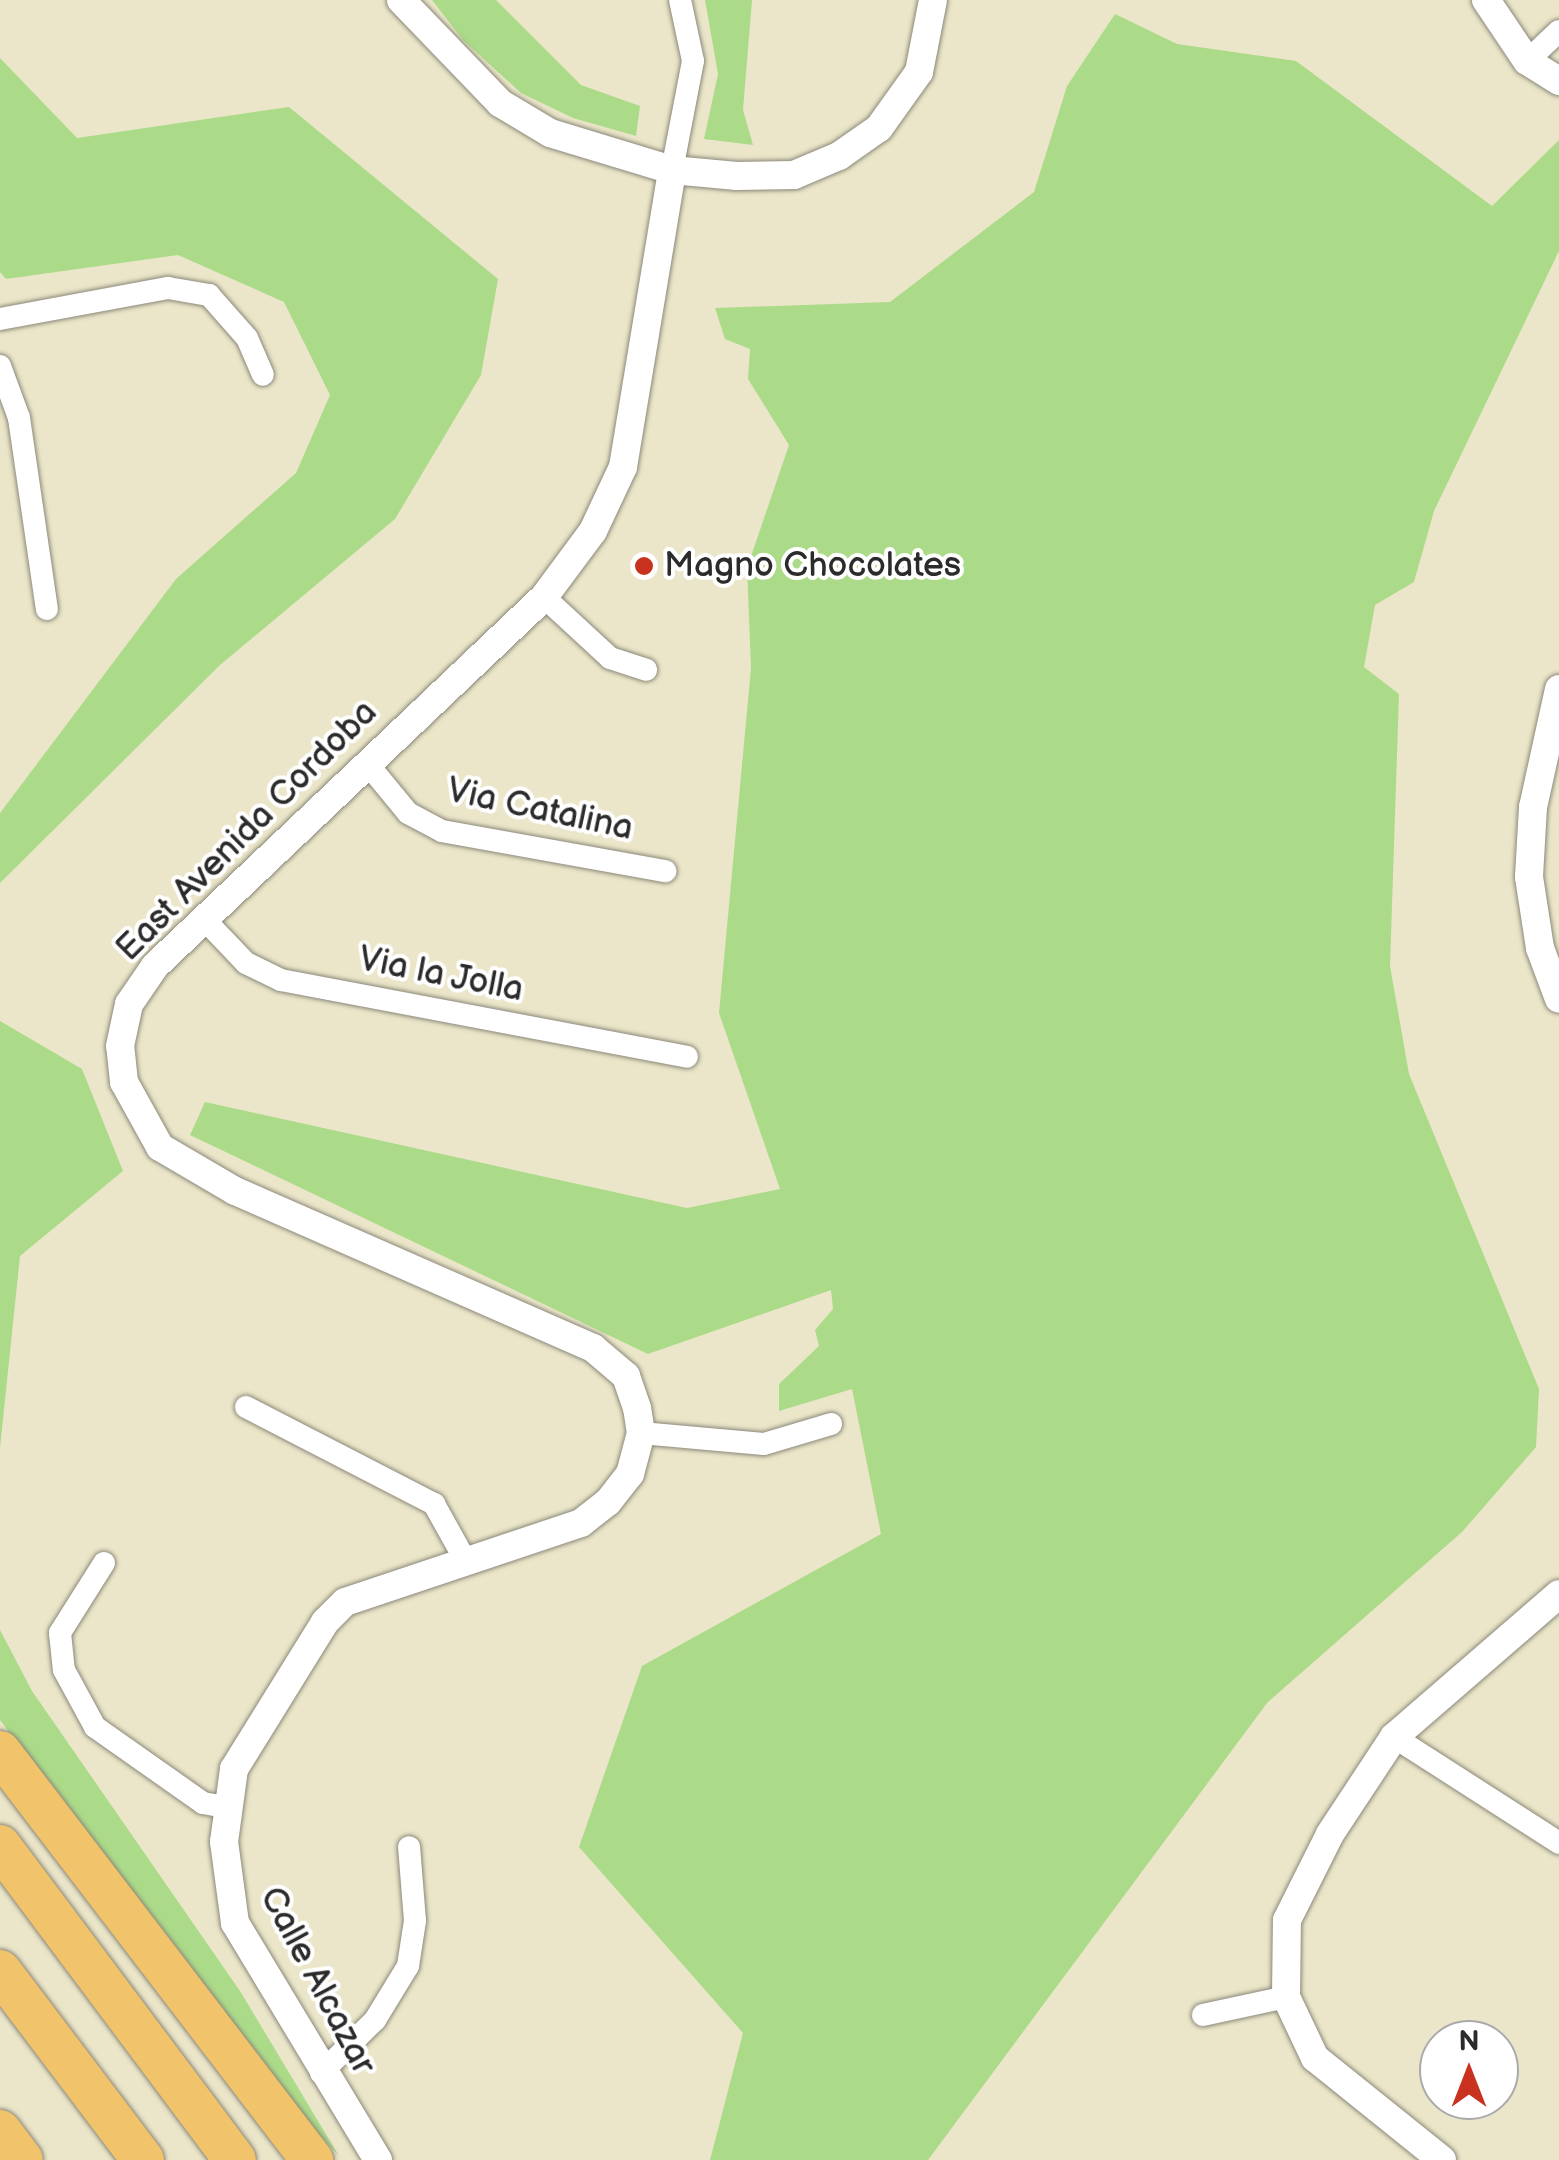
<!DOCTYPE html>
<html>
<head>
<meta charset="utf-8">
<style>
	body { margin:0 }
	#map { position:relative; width:1559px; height:2160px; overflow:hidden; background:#ebe6c9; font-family:"Balsamiq Sans",sans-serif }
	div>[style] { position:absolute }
	.green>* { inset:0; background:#abdb89 }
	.roads { filter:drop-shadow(0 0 2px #8b887a) drop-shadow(0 0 2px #8b887a) }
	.minor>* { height:22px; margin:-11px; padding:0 11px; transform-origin:11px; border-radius:11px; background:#fff }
	.tertiary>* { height:28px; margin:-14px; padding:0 14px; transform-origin:14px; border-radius:14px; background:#fff }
	.motorway>* { height:42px; margin:-21px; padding:0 21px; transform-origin:21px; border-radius:21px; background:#f1c36a }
	.dots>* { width:28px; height:28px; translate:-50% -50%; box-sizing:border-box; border:5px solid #fff; border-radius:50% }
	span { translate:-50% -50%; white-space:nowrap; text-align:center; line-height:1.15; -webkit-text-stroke:8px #fff; paint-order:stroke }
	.poi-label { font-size:35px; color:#2b2b2b }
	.left { translate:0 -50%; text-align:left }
	.street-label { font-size:35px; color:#2b2b2b }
	.north { position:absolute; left:1419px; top:2020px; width:100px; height:100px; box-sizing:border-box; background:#fff; border:2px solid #aaa; border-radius:50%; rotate:0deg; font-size:28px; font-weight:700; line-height:40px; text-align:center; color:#2b2b2b }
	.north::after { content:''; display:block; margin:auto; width:35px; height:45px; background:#c8321e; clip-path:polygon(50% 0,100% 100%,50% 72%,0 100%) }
</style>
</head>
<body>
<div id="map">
	<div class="green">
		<i style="clip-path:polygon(432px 0,496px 0,581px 85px,640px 106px,636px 136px,573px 118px,521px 93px,463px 40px)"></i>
		<i style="clip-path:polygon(705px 0,752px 0,743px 110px,753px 145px,704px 139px,718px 74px)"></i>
		<i style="clip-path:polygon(1115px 14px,1177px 44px,1296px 61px,1492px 206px,1559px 140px,1559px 251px,1434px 511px,1414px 582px,1375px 605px,1364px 667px,1399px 694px,1390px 966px,1409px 1074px,1539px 1389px,1536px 1447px,1462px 1532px,1267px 1703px,928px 2160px,710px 2160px,743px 2033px,579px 1847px,642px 1666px,881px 1534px,852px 1389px,779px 1411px,779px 1384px,819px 1346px,815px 1330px,833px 1309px,831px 1290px,648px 1354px,190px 1135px,205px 1102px,687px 1208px,780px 1189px,719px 1013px,751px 668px,747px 568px,789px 445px,748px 379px,750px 349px,725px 339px,715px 308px,890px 302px,1034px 192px,1067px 86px)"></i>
		<i style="clip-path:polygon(0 58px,77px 138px,289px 107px,498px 279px,481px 375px,395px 519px,220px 665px,0 883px,0 813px,176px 579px,296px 473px,330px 395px,284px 302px,178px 255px,6px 279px,0 272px)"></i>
		<i style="clip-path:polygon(0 1021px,82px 1069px,123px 1171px,20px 1256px,0 1448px)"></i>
		<i style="clip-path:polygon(0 1630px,32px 1691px,240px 1991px,339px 2156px,274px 2086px,0 1720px)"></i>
	</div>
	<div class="roads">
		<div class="minor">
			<i style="left:1527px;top:61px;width:44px;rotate:-43.2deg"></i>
			<i style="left:672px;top:170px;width:111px;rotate:-79.1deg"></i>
			<i style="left:693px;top:61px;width:62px;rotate:-102deg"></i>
			<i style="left:0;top:319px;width:171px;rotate:-10.5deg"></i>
			<i style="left:168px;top:288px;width:42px;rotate:9.7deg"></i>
			<i style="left:209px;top:295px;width:57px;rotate:48.5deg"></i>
			<i style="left:247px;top:338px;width:40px;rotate:66.6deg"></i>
			<i style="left:0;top:366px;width:55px;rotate:69.9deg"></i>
			<i style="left:19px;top:418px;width:193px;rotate:81.7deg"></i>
			<i style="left:544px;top:597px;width:90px;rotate:42.7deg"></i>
			<i style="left:610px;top:658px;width:38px;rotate:18deg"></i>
			<i style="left:366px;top:762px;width:66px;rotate:50.5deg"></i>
			<i style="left:408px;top:813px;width:38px;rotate:28deg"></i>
			<i style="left:442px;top:831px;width:227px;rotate:10.2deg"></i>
			<i style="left:203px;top:918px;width:62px;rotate:46.3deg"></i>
			<i style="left:246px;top:963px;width:39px;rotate:26deg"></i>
			<i style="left:281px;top:980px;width:413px;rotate:10.7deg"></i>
			<i style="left:246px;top:1407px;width:212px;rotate:27.3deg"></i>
			<i style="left:434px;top:1504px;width:62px;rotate:60.9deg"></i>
			<i style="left:641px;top:1433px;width:123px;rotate:5.1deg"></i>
			<i style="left:764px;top:1444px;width:70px;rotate:-16.6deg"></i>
			<i style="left:104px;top:1563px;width:83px;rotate:122.2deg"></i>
			<i style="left:60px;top:1633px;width:37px;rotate:84deg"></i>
			<i style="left:64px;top:1670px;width:65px;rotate:61.5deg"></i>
			<i style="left:95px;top:1727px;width:132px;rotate:35.1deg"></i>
			<i style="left:203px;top:1803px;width:22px;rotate:10deg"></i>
			<i style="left:1394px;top:1737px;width:196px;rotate:32.7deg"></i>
			<i style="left:1203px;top:2015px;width:85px;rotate:-12.2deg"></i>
			<i style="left:321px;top:2073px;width:76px;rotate:-44.5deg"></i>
			<i style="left:375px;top:2020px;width:63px;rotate:-58.6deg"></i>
			<i style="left:408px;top:1966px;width:46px;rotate:-81.2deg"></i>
			<i style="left:415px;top:1921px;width:74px;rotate:-94.6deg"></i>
		</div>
		<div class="tertiary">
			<i style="left:401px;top:0;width:143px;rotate:46.1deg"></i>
			<i style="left:500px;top:103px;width:58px;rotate:31deg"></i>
			<i style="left:550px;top:133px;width:127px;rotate:16.9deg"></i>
			<i style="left:672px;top:170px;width:65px;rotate:5.3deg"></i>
			<i style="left:737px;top:176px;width:57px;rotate:-1deg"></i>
			<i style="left:794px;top:175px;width:49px;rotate:-22.9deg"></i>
			<i style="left:839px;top:156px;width:49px;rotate:-35deg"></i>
			<i style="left:879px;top:128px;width:69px;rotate:-54.5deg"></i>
			<i style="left:919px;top:72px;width:73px;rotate:-79deg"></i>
			<i style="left:1486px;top:0;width:73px;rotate:56.1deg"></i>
			<i style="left:1527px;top:61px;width:38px;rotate:32deg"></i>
			<i style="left:1559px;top:689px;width:121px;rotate:102.4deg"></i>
			<i style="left:1533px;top:807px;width:70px;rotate:93.3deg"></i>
			<i style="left:1529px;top:877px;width:72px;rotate:81.2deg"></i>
			<i style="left:1540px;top:948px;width:54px;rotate:69.6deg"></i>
			<i style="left:378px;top:2160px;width:277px;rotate:-121.1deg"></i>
			<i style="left:235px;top:1923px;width:82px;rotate:-97.7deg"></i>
			<i style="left:224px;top:1842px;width:74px;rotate:-82.2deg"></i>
			<i style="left:234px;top:1769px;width:173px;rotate:-58.2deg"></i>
			<i style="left:325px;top:1622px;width:28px;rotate:-45deg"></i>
			<i style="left:345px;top:1602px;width:249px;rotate:-18.5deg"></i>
			<i style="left:581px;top:1523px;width:34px;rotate:-38deg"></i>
			<i style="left:608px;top:1502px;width:36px;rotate:-52deg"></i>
			<i style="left:630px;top:1474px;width:42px;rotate:-75deg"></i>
			<i style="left:641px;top:1433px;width:25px;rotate:-99deg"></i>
			<i style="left:637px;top:1408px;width:34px;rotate:-109deg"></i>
			<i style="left:626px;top:1376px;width:43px;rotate:-139.7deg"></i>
			<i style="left:593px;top:1348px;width:391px;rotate:-156.3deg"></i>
			<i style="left:235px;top:1191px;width:87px;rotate:-149.6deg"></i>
			<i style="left:160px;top:1147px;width:74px;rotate:-119deg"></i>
			<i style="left:124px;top:1082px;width:36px;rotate:-96deg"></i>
			<i style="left:120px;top:1046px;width:43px;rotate:-77.9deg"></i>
			<i style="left:129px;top:1004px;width:46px;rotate:-55.6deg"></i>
			<i style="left:155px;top:966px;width:536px;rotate:-43.49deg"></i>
			<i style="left:544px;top:597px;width:82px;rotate:-53.4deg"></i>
			<i style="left:593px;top:531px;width:71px;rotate:-64.9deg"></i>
			<i style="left:623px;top:467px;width:301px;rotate:-80.6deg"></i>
			<i style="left:1442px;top:2160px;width:163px;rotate:-141.2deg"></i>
			<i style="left:1315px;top:2058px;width:68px;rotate:-115.4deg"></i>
			<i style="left:1286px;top:1997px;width:77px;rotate:-89.3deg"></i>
			<i style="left:1287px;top:1920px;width:96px;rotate:-63.4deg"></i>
			<i style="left:1330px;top:1834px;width:116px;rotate:-56.6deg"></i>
			<i style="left:1394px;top:1737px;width:218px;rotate:-40.9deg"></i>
		</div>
		<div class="motorway">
			<i style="left:0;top:1752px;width:514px;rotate:52.59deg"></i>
			<i style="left:0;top:1846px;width:392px;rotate:53.2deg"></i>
			<i style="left:0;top:1971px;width:237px;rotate:52.9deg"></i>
			<i style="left:0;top:2131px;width:36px;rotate:53deg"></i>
		</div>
	</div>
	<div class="dots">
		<i style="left:644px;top:566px;background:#c8321e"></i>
	</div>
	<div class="poi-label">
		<span class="left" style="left:664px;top:566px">Magno Chocolates</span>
	</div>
	<div class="street-label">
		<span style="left:540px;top:810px;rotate:12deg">Via Catalina</span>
		<span style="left:247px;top:831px;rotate:-45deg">East Avenida Cordoba</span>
		<span style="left:441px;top:975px;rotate:11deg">Via la Jolla</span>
		<span style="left:317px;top:1981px;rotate:62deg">Calle Alcazar</span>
	</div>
	<div class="north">N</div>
</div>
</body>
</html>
